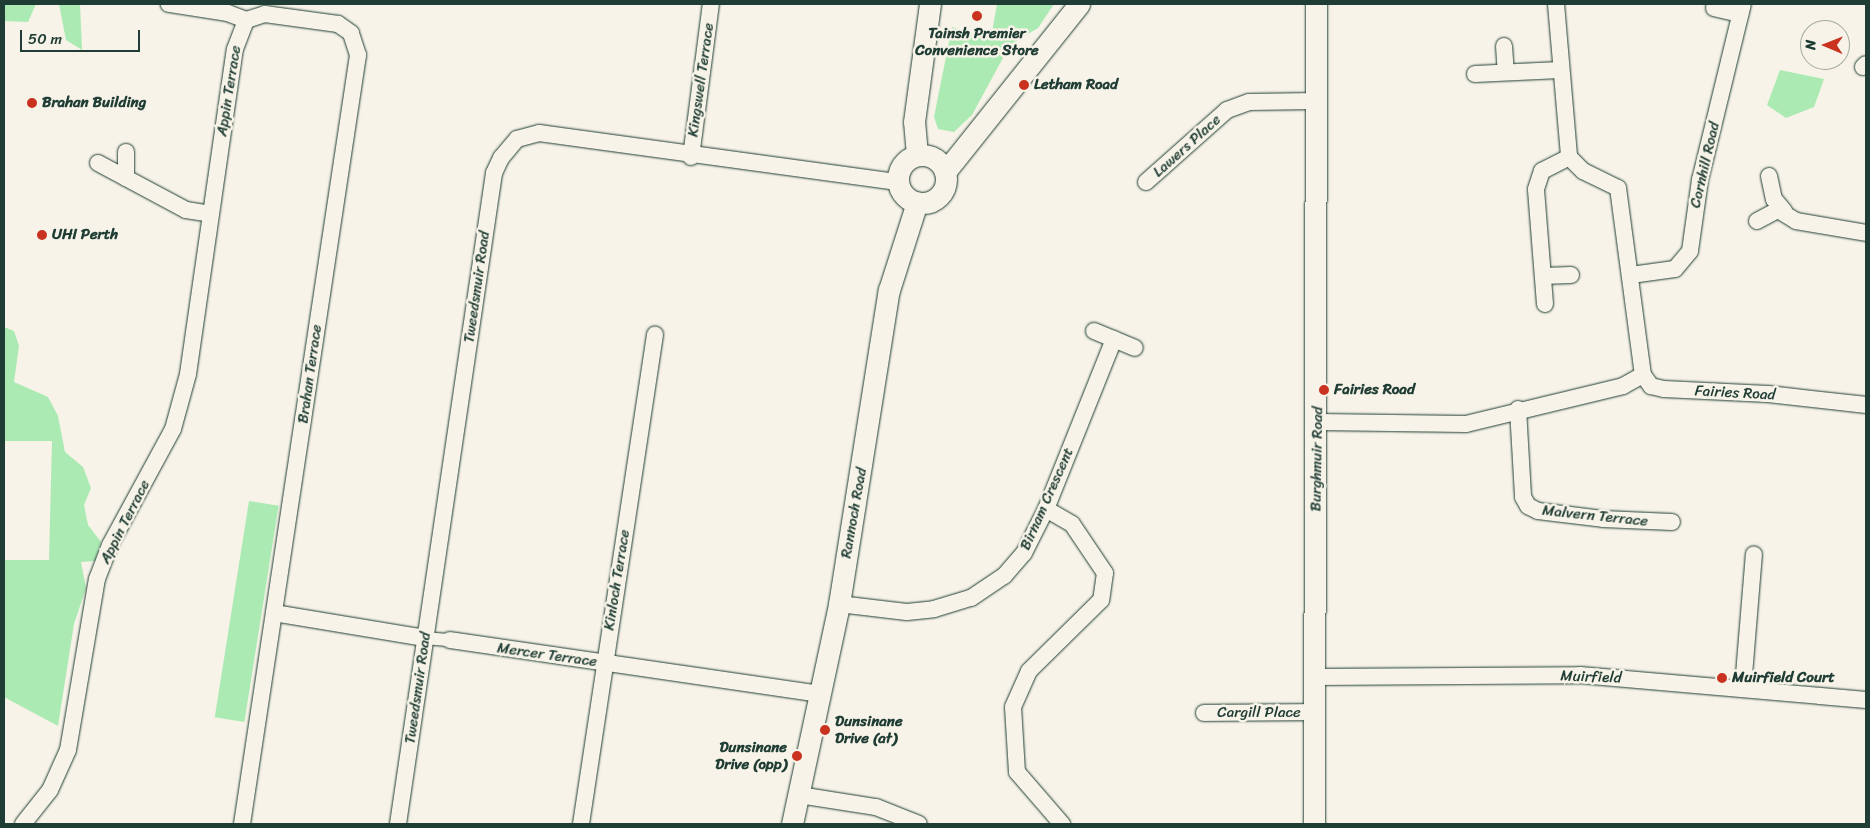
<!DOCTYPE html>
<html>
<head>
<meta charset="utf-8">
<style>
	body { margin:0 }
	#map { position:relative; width:1870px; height:828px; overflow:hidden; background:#f7f3e8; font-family:Sriracha,sans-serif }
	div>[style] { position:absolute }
	.green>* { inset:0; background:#abeab2; transform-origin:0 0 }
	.roads { filter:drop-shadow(0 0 1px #1f3d34) drop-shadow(0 0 1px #1f3d34) }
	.pedestrian>* { height:12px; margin:-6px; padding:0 6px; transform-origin:6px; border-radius:6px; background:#f7f3e8 }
	.minor>* { height:16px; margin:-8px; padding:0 8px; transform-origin:8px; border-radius:8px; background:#f7f3e8 }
	.tertiary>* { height:21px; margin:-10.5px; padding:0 10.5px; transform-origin:10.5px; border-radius:10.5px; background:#f7f3e8 }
	.tertiary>.ring { margin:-10.5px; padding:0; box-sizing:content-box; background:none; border:21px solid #f7f3e8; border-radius:50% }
	.dots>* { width:14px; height:14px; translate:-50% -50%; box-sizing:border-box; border:2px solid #f7f3e8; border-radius:50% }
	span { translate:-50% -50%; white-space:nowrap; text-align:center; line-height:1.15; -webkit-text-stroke:5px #f7f3e8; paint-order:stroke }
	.poi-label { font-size:15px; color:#1f3d34; font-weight:700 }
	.left { translate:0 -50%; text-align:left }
	.right { translate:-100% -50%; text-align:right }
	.street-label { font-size:15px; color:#1f3d34 }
	.frame { position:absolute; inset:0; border:5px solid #1f3d34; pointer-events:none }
	.north { position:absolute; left:1800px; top:20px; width:50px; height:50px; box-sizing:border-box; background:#f7f3e8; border:1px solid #a1aaa0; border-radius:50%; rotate:271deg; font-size:14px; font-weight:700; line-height:20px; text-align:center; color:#1f3d34 }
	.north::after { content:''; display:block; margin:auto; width:18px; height:22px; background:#c8321e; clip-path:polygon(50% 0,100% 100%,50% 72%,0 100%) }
	.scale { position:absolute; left:20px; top:30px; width:120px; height:22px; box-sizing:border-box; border:2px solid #1f3d34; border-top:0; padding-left:6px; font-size:15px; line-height:18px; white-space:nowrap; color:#1f3d34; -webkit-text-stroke:4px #f7f3e8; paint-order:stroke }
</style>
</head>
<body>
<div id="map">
	<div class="green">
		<i style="clip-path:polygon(4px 4px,36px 4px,28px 22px,4px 21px)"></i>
		<i style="clip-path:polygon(59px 4px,80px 4px,82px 50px,66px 40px)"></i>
		<i style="clip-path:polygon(997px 4px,1054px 4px,1038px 28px,1010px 45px,972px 115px,954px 132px,938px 129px,934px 117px,952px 27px,991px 38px)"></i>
		<i style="clip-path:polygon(1780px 70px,1824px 79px,1814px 107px,1786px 118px,1767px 105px)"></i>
		<i style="clip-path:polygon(4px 327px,14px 331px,19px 346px,14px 382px,48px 397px,58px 416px,65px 452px,83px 467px,91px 488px,84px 505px,88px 525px,101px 542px,95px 561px,81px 562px,86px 588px,74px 624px,58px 726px,4px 697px,4px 560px,49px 560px,52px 441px,4px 441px)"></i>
		<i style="left:249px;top:501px;width:30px;height:219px;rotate:9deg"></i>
	</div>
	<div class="roads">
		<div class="pedestrian">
			<i style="left:425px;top:638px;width:25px;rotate:5deg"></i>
		</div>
		<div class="minor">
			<i style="left:1556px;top:4px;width:154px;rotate:85.1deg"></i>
			<i style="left:1569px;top:157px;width:20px;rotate:45deg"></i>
			<i style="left:1583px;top:171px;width:39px;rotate:26deg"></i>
			<i style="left:1618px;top:188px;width:189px;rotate:82.4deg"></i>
			<i style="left:1714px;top:8px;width:27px;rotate:13deg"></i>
			<i style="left:1504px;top:46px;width:26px;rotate:86deg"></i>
			<i style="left:1863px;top:67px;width:4px;rotate:-45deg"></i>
			<i style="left:1475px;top:74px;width:85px;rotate:-2.7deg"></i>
			<i style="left:691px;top:157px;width:154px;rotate:-82.6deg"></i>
			<i style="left:98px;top:163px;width:100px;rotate:28.1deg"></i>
			<i style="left:186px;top:210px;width:25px;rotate:9deg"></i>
			<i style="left:1769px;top:176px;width:24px;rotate:78deg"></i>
			<i style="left:1774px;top:199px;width:16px;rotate:50deg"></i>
			<i style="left:126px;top:178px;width:26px;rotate:-90deg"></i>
			<i style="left:1146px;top:182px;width:108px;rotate:-41.6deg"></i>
			<i style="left:1227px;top:110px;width:23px;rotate:-20deg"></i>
			<i style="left:1249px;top:102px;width:67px;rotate:-0.9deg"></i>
			<i style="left:1757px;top:221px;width:24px;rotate:-28deg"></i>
			<i style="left:1778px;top:210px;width:21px;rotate:31deg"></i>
			<i style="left:1796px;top:221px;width:71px;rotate:9.7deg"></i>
			<i style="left:1631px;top:275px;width:44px;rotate:-7.8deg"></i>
			<i style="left:1675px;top:269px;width:23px;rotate:-50deg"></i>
			<i style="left:1690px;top:251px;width:72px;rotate:-82deg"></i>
			<i style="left:1700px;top:180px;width:181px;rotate:-76.3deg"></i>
			<i style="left:1543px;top:276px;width:28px;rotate:-2deg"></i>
			<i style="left:1545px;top:304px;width:115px;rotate:-94.5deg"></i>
			<i style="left:1536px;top:189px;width:19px;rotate:-72deg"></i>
			<i style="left:1542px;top:171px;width:30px;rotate:-27deg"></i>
			<i style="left:1094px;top:331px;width:44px;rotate:22.5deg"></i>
			<i style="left:1518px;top:409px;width:88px;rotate:86.7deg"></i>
			<i style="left:1523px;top:497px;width:10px;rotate:61deg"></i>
			<i style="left:1528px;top:506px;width:11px;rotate:27deg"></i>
			<i style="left:1538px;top:511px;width:65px;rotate:7deg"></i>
			<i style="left:1603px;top:519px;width:69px;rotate:2.5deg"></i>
			<i style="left:1318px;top:422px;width:148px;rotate:0.8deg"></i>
			<i style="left:1466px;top:424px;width:162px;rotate:-13.6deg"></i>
			<i style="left:1623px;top:386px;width:23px;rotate:-29deg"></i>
			<i style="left:1643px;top:375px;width:14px;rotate:54deg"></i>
			<i style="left:1651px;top:386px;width:13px;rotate:13deg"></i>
			<i style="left:1664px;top:389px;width:104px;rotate:2.8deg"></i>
			<i style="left:1768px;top:394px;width:99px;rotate:6.4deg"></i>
			<i style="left:1046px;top:509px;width:30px;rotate:30deg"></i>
			<i style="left:1072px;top:524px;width:59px;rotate:56deg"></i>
			<i style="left:1105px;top:573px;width:27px;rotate:98deg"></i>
			<i style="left:1101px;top:600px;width:101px;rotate:135.4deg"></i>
			<i style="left:1029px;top:671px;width:39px;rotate:114deg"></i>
			<i style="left:1013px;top:707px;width:65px;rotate:86.5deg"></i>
			<i style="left:1017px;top:772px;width:69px;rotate:49.1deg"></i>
			<i style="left:839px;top:604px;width:68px;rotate:6.7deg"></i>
			<i style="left:907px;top:612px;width:27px;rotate:-6deg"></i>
			<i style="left:934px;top:609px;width:39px;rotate:-17deg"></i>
			<i style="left:971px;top:598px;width:40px;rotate:-34deg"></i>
			<i style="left:1004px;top:576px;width:30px;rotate:-49deg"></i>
			<i style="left:1024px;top:553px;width:49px;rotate:-63.4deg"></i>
			<i style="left:1046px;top:509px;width:183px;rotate:-68.2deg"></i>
			<i style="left:274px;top:613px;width:153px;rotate:9.4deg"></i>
			<i style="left:450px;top:640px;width:375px;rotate:8.3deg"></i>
			<i style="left:1315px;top:677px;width:265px;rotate:-0.4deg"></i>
			<i style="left:1580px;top:675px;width:287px;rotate:5deg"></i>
			<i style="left:1743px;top:687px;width:133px;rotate:-85.3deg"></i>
			<i style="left:1204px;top:713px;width:111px;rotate:-0.5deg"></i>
			<i style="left:799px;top:795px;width:78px;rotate:8.9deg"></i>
			<i style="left:876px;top:807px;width:46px;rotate:21.6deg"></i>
			<i style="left:23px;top:824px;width:43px;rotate:-51.5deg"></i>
			<i style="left:50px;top:790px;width:44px;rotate:-65.8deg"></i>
			<i style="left:68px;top:750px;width:173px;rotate:-80.4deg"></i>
			<i style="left:97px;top:579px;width:36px;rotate:-69deg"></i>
			<i style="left:110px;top:545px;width:132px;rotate:-61.5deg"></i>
			<i style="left:173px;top:429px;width:57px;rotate:-74.7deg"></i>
			<i style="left:188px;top:374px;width:328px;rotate:-81.8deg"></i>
			<i style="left:235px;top:49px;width:31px;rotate:-69deg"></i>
			<i style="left:246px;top:20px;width:19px;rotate:-159deg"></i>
			<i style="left:228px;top:13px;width:60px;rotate:-171.3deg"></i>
			<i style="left:242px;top:824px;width:778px;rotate:-81.42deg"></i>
			<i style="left:358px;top:55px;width:23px;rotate:-108deg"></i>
			<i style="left:351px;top:33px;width:16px;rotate:-145deg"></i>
			<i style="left:338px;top:24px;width:74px;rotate:-172.2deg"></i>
			<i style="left:265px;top:14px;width:20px;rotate:162deg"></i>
			<i style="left:398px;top:824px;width:658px;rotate:-81.61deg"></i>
			<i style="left:494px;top:173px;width:17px;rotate:-65deg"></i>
			<i style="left:501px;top:158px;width:25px;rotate:-50deg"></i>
			<i style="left:517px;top:139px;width:23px;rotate:-15deg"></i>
			<i style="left:539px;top:133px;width:362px;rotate:7.8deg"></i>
			<i style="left:581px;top:824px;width:495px;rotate:-81.4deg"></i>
		</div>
		<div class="tertiary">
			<i style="left:917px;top:155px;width:33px;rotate:-95deg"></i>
			<i style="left:914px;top:122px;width:119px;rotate:-82.3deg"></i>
			<i class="ring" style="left:898px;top:155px;width:27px;height:27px"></i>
			<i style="left:945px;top:172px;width:215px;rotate:-51.4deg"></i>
			<i style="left:792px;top:824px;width:225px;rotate:-77.9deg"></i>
			<i style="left:839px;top:604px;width:318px;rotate:-81deg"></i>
			<i style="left:889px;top:290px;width:92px;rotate:-72.3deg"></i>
			<i style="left:1314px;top:824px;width:820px;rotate:-89.86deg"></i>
		</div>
	</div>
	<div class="dots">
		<i style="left:977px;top:16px;background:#c8321e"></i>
		<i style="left:1024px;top:85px;background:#c8321e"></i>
		<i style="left:32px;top:103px;background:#c8321e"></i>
		<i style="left:42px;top:235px;background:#c8321e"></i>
		<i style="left:1324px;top:390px;background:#c8321e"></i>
		<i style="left:1722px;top:678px;background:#c8321e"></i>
		<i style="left:825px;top:730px;background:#c8321e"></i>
		<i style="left:797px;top:756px;background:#c8321e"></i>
	</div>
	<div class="poi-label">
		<span style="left:977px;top:42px">Tainsh Premier<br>Convenience Store</span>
		<span class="left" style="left:1034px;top:85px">Letham Road</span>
		<span class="left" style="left:42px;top:103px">Brahan Building</span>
		<span class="left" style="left:52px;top:235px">UHI Perth</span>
		<span class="left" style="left:1334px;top:390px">Fairies Road</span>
		<span class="left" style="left:1732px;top:678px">Muirfield Court</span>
		<span class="left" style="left:835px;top:730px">Dunsinane<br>Drive (at)</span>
		<span class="right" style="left:787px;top:756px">Dunsinane<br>Drive (opp)</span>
	</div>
	<div class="street-label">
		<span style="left:701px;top:80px;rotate:-82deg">Kingswell Terrace</span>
		<span style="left:229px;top:91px;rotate:-81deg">Appin Terrace</span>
		<span style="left:1187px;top:146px;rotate:-42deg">Lawers Place</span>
		<span style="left:1705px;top:165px;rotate:-77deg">Cornhill Road</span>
		<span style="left:477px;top:287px;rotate:-82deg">Tweedsmuir Road</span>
		<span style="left:310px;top:374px;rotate:-82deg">Brahan Terrace</span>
		<span style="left:1735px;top:393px;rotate:3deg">Fairies Road</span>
		<span style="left:1317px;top:459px;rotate:-89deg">Burghmuir Road</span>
		<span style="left:1047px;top:499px;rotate:-66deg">Birnam Crescent</span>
		<span style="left:854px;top:513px;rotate:-80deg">Rannoch Road</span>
		<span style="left:1595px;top:516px;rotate:6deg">Malvern Terrace</span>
		<span style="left:125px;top:522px;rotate:-63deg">Appin Terrace</span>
		<span style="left:617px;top:580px;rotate:-81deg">Kinloch Terrace</span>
		<span style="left:547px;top:655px;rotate:8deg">Mercer Terrace</span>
		<span style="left:1591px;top:677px;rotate:2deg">Muirfield</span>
		<span style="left:418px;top:688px;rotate:-82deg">Tweedsmuir Road</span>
		<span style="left:1259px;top:713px">Cargill Place</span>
	</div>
	<div class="frame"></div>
	<div class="north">N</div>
	<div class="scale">50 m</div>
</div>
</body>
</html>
